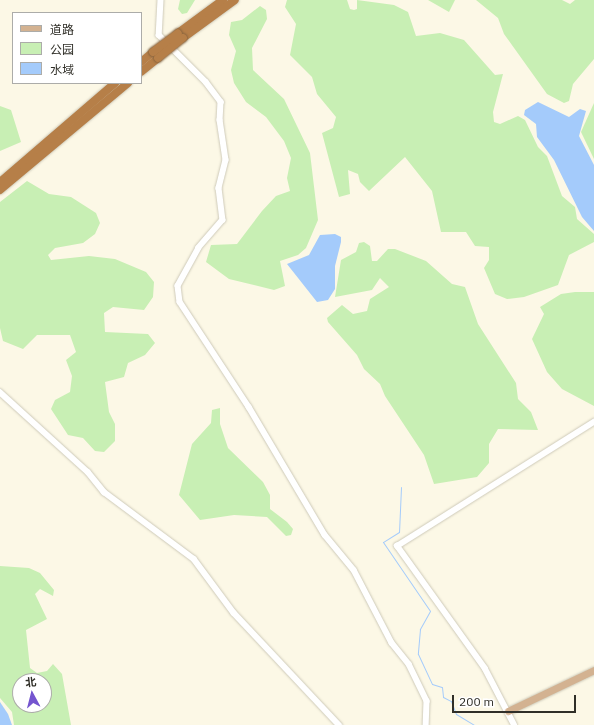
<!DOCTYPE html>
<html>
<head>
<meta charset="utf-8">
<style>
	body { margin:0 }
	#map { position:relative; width:594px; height:725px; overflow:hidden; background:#fcf8e6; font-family:"IBM Plex Sans","Noto Sans SC",sans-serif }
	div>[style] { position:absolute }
	.green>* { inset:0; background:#c8efb4 }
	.water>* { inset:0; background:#a4cbfb }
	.stream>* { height:1px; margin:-0.5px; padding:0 0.5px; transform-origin:0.5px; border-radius:0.5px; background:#a4cbfb }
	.roads { filter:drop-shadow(0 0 1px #cecab9) drop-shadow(0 0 1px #cecab9) }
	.minor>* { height:5.5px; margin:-2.75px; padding:0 2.75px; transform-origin:2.75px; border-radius:2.75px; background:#fff }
	.major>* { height:7px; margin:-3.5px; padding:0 3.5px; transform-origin:3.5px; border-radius:3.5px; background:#d3b291 }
	.highway>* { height:8px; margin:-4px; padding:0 4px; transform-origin:4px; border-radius:4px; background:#b67f48 }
	.bridges { filter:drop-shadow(0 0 1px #87633d) drop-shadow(0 0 1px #87633d) }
	.highway-bridge>* { height:8px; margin:-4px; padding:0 4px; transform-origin:4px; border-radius:4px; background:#b67f48 }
	span { translate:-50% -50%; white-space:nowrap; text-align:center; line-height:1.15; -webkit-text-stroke:4px #fff; paint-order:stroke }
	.legend { position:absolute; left:12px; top:12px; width:130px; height:72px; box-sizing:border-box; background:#fff; border:1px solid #acaca9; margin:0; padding:5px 7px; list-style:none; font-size:12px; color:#302f28 }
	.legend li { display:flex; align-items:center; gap:8px; height:20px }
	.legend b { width:20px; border:1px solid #acaca9 }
	.north { position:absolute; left:12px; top:673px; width:40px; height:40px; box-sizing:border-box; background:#fff; border:1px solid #acaca9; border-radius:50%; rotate:353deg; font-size:11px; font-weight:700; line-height:16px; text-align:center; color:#302f28 }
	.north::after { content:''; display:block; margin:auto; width:14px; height:18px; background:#7455cf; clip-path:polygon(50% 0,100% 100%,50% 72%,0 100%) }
	.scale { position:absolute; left:452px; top:695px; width:124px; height:18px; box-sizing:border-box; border:2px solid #302f28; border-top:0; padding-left:5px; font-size:12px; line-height:14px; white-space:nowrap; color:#302f28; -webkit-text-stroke:3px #fff; paint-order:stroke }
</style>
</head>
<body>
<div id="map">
	<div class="green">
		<i style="clip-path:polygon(180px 0,195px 0,187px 13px,182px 14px,178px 9px)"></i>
		<i style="clip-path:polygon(287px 0,347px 0,350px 9px,354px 10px,357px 9px,357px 0,394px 5px,408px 12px,416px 36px,440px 33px,464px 40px,495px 75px,503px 74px,493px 112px,494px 122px,500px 124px,518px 116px,525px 120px,538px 147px,547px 156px,562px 196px,575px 207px,577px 219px,594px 234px,594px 242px,569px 255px,558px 285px,524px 297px,507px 299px,495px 294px,484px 268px,489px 260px,489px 247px,475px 246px,466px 232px,441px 232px,432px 191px,405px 157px,369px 191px,360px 182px,358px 174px,348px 170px,350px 194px,339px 197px,322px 133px,333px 128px,336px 117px,317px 94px,312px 77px,290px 55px,296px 24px,285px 7px)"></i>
		<i style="clip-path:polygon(428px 0,455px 0,449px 12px)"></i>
		<i style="clip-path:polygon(476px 0,562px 0,570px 4px,575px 0,594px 0,594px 59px,573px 84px,569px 101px,564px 103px,547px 94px,504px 34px,498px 18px)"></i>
		<i style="clip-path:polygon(260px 6px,266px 10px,267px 19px,252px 48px,253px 70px,284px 99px,310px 153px,318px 220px,306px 248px,298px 255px,280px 261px,285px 286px,274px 290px,229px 279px,206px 262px,211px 245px,237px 244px,262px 211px,276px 196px,290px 191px,287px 178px,291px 158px,284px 141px,266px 117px,246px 102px,234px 83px,231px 70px,236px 51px,229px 35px,231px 22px,242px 20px)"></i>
		<i style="clip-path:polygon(594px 103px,594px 159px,581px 132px)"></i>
		<i style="clip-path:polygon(0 106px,11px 110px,21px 142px,0 151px)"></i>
		<i style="clip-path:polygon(27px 181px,49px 194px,71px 197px,96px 213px,100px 223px,95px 234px,83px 243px,55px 248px,48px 255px,51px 260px,89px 256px,115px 259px,146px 272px,154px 282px,153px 297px,144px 310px,113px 307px,104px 313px,105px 332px,148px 334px,155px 343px,145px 355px,128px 363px,124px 377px,105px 382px,109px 412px,115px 424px,115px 441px,104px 452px,95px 451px,83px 438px,68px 435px,51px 409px,55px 400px,70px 392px,72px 376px,66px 360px,76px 352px,70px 335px,37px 335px,23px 349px,3px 341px,0 328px,0 202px)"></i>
		<i style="clip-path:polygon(364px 242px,370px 246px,372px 261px,377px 261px,388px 249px,395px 249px,426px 261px,452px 284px,465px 287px,478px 324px,516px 383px,518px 399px,531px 412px,538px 430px,498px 429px,489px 444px,489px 463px,477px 477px,434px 484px,424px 455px,385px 396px,380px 384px,364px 369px,357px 355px,328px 322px,327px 318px,342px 305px,353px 314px,367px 311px,370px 299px,389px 287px,380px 278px,372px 290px,335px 297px,341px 260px,356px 252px,359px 243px)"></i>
		<i style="clip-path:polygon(575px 292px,594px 292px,594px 406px,562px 389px,547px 372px,532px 339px,544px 314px,540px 307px,561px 294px)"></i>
		<i style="clip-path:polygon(220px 408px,220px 424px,228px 448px,263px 482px,270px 495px,270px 509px,287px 522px,293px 529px,291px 535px,286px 536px,267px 517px,234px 515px,200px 520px,179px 495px,192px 444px,211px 423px,212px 410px)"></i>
		<i style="clip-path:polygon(evenodd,0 566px,29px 568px,40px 573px,54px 590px,53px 596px,40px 589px,35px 594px,47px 619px,26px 630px,30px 668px,37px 673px,47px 671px,53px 664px,62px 674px,71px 725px,14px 725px,12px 712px,0 698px,0 566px,20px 681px,44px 681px,44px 705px,20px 705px,20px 681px)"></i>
	</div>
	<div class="water">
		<i style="clip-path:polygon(538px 102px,569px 117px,580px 109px,586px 111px,579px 136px,594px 165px,594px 231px,582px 217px,554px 160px,537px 137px,536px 124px,524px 115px,525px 110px)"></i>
		<i style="clip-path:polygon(335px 234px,341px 237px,341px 242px,335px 266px,335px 289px,328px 300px,317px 302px,287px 264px,309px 255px,320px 235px)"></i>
		<i style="clip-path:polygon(0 702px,8px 714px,12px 725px,0 725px)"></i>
	</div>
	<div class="stream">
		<i style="left:401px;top:487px;width:45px;rotate:92.5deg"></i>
		<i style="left:399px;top:532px;width:19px;rotate:148deg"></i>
		<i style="left:383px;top:542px;width:83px;rotate:55.7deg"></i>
		<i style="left:430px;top:611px;width:21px;rotate:119deg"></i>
		<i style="left:420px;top:629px;width:25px;rotate:95deg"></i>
		<i style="left:418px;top:654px;width:33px;rotate:65deg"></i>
		<i style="left:432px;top:684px;width:10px;rotate:17deg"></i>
		<i style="left:442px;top:687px;width:10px;rotate:84deg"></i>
		<i style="left:443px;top:697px;width:9px;rotate:27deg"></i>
		<i style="left:451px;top:701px;width:14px;rotate:69deg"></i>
		<i style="left:456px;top:714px;width:21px;rotate:31deg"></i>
	</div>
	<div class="roads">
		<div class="minor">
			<i style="left:161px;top:0;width:35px;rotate:93deg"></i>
			<i style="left:159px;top:35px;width:66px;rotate:45deg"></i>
			<i style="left:206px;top:82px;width:25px;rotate:53deg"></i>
			<i style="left:221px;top:102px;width:18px;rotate:93deg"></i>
			<i style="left:220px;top:120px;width:40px;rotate:81.5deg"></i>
			<i style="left:226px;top:160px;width:29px;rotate:104deg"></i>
			<i style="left:219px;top:188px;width:32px;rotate:83deg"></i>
			<i style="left:223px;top:220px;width:37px;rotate:131deg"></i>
			<i style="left:199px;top:248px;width:43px;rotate:118.9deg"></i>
			<i style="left:178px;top:286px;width:16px;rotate:83deg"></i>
			<i style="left:180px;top:302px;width:126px;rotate:56.7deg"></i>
			<i style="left:249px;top:407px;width:149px;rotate:59.3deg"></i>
			<i style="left:325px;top:535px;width:45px;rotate:50.4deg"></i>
			<i style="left:354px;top:570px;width:82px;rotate:62.5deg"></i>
			<i style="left:392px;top:643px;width:27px;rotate:51deg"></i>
			<i style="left:409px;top:664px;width:41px;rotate:64.1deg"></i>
			<i style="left:427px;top:701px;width:24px;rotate:92deg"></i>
			<i style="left:0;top:392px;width:119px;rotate:42.3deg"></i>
			<i style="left:88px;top:472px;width:26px;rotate:51deg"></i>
			<i style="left:104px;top:492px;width:112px;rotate:36.7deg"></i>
			<i style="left:194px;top:559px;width:67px;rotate:53.5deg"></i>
			<i style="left:234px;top:613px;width:154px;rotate:46.8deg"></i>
			<i style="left:514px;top:725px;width:63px;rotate:-117.4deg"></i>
			<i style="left:485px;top:669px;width:151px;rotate:-125.6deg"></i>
			<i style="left:397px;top:546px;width:233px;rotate:-32.2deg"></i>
		</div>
		<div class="major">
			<i style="left:508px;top:711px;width:95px;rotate:-25.5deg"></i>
		</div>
		<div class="highway">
			<i style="left:178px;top:33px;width:56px;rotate:-36.3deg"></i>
			<i style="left:183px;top:38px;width:64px;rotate:-36.2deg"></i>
			<i style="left:141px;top:62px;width:16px;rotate:-40deg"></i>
			<i style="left:141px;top:72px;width:22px;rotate:-39deg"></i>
			<i style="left:0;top:182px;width:152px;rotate:-40.7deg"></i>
			<i style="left:0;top:190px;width:167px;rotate:-39.9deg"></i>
		</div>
	</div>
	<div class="bridges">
		<div class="highway-bridge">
			<i style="left:153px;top:52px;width:31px;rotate:-37deg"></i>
			<i style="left:158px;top:58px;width:32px;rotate:-39deg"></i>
		</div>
	</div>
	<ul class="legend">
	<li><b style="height:5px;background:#d3b291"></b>道路</li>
	<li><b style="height:11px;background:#c8efb4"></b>公园</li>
	<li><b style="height:11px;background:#a4cbfb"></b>水域</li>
	</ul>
	<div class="north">北</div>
	<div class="scale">200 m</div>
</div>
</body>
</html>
